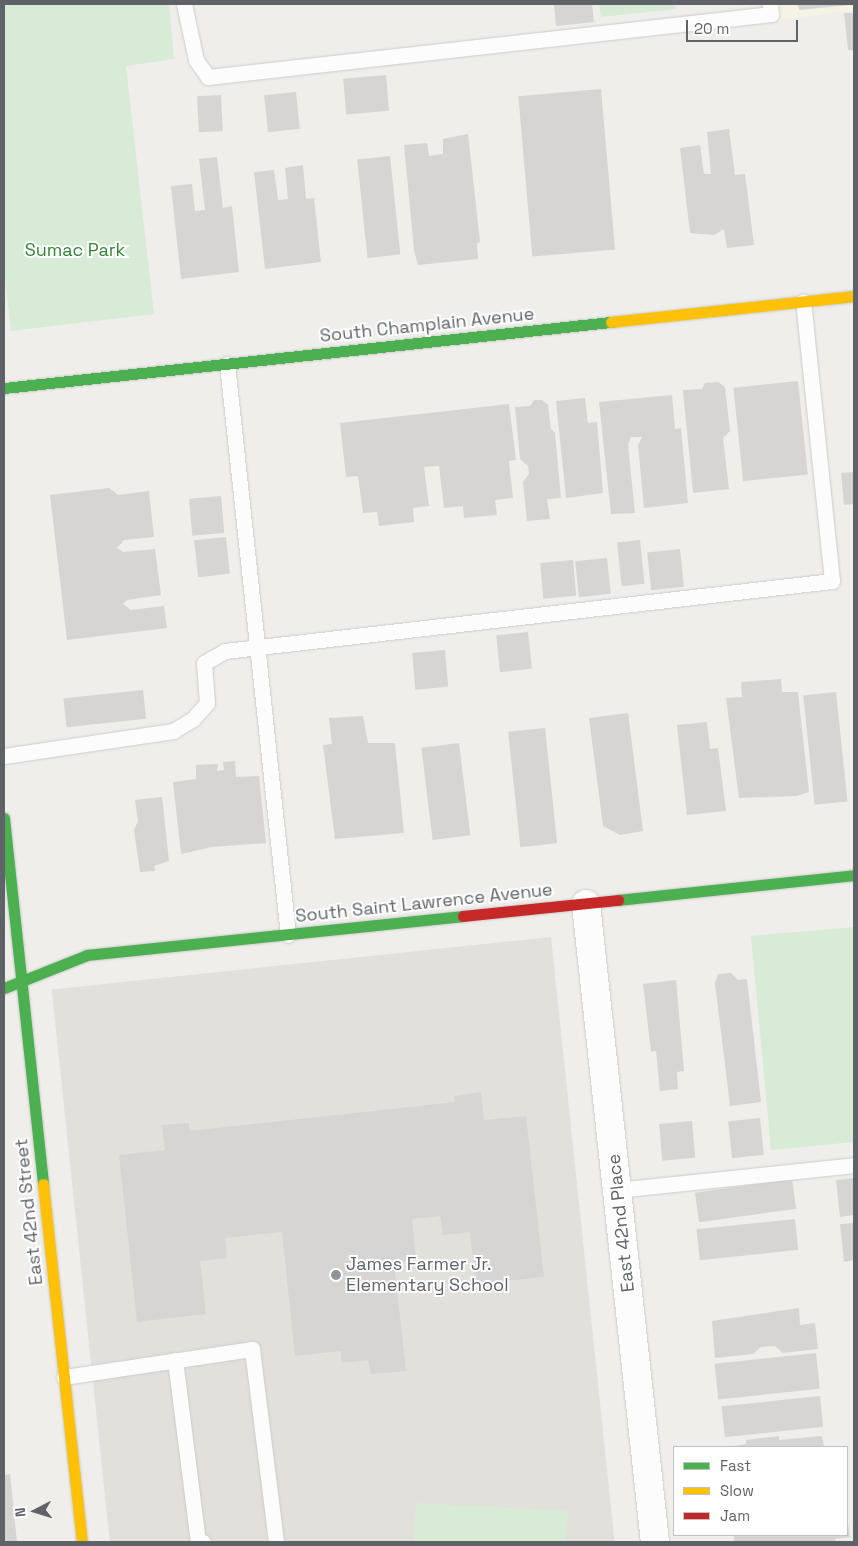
<!DOCTYPE html>
<html>
<head>
<meta charset="utf-8">
<style>
	body { margin:0 }
	#map { position:relative; width:858px; height:1546px; overflow:hidden; background:#efeeea; font-family:"Space Grotesk",sans-serif }
	div>[style] { position:absolute }
	.commercial>* { inset:0; background:#f7f3e4 }
	.education>* { inset:0; background:#e2e0da; transform-origin:0 0 }
	.green>* { inset:0; background:#d8ebd6 }
	.building>* { inset:0; background:#d6d5d3; transform-origin:0 0 }
	.roads { filter:drop-shadow(0 0 1px #cbcccc) drop-shadow(0 0 1px #cbcccc) }
	.lane>* { height:15px; margin:-7.5px; padding:0 7.5px; transform-origin:7.5px; border-radius:7.5px; background:#fdfcfc }
	.street>* { height:28px; margin:-14px; padding:0 14px; transform-origin:14px; border-radius:14px; background:#fdfcfc }
	.fast>* { height:11px; margin:-5.5px; padding:0 5.5px; transform-origin:5.5px; border-radius:5.5px; background:#4caf50 }
	.slow>* { height:11px; margin:-5.5px; padding:0 5.5px; transform-origin:5.5px; border-radius:5.5px; background:#ffc107 }
	.jam>* { height:11px; margin:-5.5px; padding:0 5.5px; transform-origin:5.5px; border-radius:5.5px; background:#c62828 }
	.dots>* { width:14px; height:14px; translate:-50% -50%; box-sizing:border-box; border:2px solid #fff; border-radius:50% }
	span { translate:-50% -50%; white-space:nowrap; text-align:center; line-height:1.15; -webkit-text-stroke:4px #fff; paint-order:stroke }
	.park-label { font-size:18px; color:#348238 }
	.street-label { font-size:18px; color:#5f6368 }
	.poi-label { font-size:18px; color:#5f6368 }
	.left { translate:0 -50%; text-align:left }
	.frame { position:absolute; inset:0; border:5px solid #5f6368; pointer-events:none }
	.legend { position:absolute; left:673px; top:1446px; width:175px; height:90px; box-sizing:border-box; background:#fff; border:1px solid #bfc1c3; margin:0; padding:6px 9px; list-style:none; font-size:15px; color:#5f6368 }
	.legend li { display:flex; align-items:center; gap:10px; height:25px }
	.legend b { width:25px; border:1px solid #bfc1c3 }
	.north { position:absolute; left:10px; top:1486px; width:50px; height:50px; -webkit-text-stroke:4px #fff; paint-order:stroke; rotate:265deg; font-size:14px; font-weight:700; line-height:20px; text-align:center; color:#5f6368 }
	.north::after { content:''; display:block; margin:auto; width:18px; height:22px; background:#5f6368; clip-path:polygon(50% 0,100% 100%,50% 72%,0 100%) }
	.scale { position:absolute; left:686px; top:20px; width:112px; height:22px; box-sizing:border-box; border:2px solid #5f6368; border-top:0; padding-left:6px; font-size:15px; line-height:18px; white-space:nowrap; color:#5f6368; -webkit-text-stroke:4px #fff; paint-order:stroke }
</style>
</head>
<body>
<div id="map">
	<div class="commercial">
		<i style="clip-path:polygon(770px 4px,854px 4px,854px 10px,772px 21px)"></i>
	</div>
	<div class="education">
		<i style="left:551px;top:937px;width:609px;height:502px;rotate:84deg"></i>
	</div>
	<div class="green">
		<i style="clip-path:polygon(4px 4px,169px 4px,174px 59px,126px 66px,154px 314px,11px 331px,4px 270px)"></i>
		<i style="clip-path:polygon(599px 4px,675px 4px,676px 9px,601px 17px)"></i>
		<i style="clip-path:polygon(854px 927px,854px 1142px,771px 1150px,751px 936px)"></i>
		<i style="clip-path:polygon(416px 1503px,568px 1511px,565px 1542px,413px 1542px)"></i>
	</div>
	<div class="building">
		<i style="clip-path:polygon(554px 4px,592px 4px,594px 22px,556px 26px)"></i>
		<i style="clip-path:polygon(798px 4px,851px 4px,851px 5px,799px 10px)"></i>
		<i style="clip-path:polygon(844px 13px,854px 13px,854px 50px,848px 50px)"></i>
		<i style="left:386px;top:75px;width:36px;height:43px;rotate:85deg"></i>
		<i style="left:601px;top:89px;width:161px;height:83px;rotate:85deg"></i>
		<i style="left:296px;top:92px;width:37px;height:32px;rotate:84deg"></i>
		<i style="left:221px;top:95px;width:36px;height:24px;rotate:87deg"></i>
		<i style="clip-path:polygon(729px 129px,735px 175px,745px 174px,754px 245px,727px 248px,724px 229px,714px 235px,690px 233px,680px 148px,700px 145px,704px 174px,711px 174px,707px 132px)"></i>
		<i style="clip-path:polygon(468px 134px,480px 242px,477px 243px,478px 259px,418px 265px,414px 250px,404px 145px,427px 143px,429px 156px,443px 154px,443px 139px)"></i>
		<i style="left:390px;top:156px;width:99px;height:33px;rotate:84deg"></i>
		<i style="clip-path:polygon(217px 157px,223px 208px,232px 206px,239px 272px,181px 279px,171px 186px,192px 184px,195px 211px,205px 210px,199px 159px)"></i>
		<i style="clip-path:polygon(303px 165px,306px 199px,314px 198px,321px 262px,265px 269px,254px 172px,274px 170px,278px 200px,288px 199px,285px 168px)"></i>
		<i style="left:798px;top:381px;width:94px;height:65px;rotate:84deg"></i>
		<i style="clip-path:polygon(718px 382px,725px 387px,730px 431px,723px 438px,729px 489px,693px 493px,683px 390px,702px 389px,705px 383px)"></i>
		<i style="clip-path:polygon(672px 395px,675px 429px,681px 428px,688px 503px,644px 508px,638px 445px,642px 437px,631px 437px,628px 445px,635px 513px,611px 514px,599px 402px)"></i>
		<i style="clip-path:polygon(585px 398px,588px 423px,597px 422px,603px 493px,566px 498px,556px 401px)"></i>
		<i style="clip-path:polygon(534px 400px,542px 400px,548px 405px,551px 429px,555px 433px,561px 498px,547px 499px,550px 519px,527px 521px,523px 482px,529px 474px,528px 466px,520px 459px,515px 407px,530px 406px)"></i>
		<i style="clip-path:polygon(509px 404px,516px 460px,509px 461px,513px 498px,495px 500px,497px 515px,464px 518px,463px 506px,444px 508px,439px 466px,424px 467px,429px 506px,413px 508px,414px 522px,379px 526px,377px 512px,363px 513px,358px 476px,346px 477px,340px 423px)"></i>
		<i style="clip-path:polygon(854px 472px,854px 504px,844px 505px,841px 473px)"></i>
		<i style="clip-path:polygon(109px 488px,118px 495px,149px 491px,154px 537px,124px 540px,117px 548px,123px 552px,155px 549px,161px 595px,127px 600px,123px 604px,131px 610px,164px 606px,167px 628px,67px 640px,50px 495px)"></i>
		<i style="left:221px;top:496px;width:37px;height:32px;rotate:85deg"></i>
		<i style="left:226px;top:537px;width:37px;height:32px;rotate:84deg"></i>
		<i style="left:640px;top:540px;width:44px;height:23px;rotate:84deg"></i>
		<i style="left:680px;top:549px;width:38px;height:33px;rotate:84deg"></i>
		<i style="left:607px;top:558px;width:36px;height:32px;rotate:84deg"></i>
		<i style="left:573px;top:560px;width:36px;height:33px;rotate:85deg"></i>
		<i style="left:528px;top:632px;width:37px;height:32px;rotate:84deg"></i>
		<i style="left:445px;top:650px;width:37px;height:33px;rotate:85deg"></i>
		<i style="clip-path:polygon(781px 679px,782px 692px,798px 692px,809px 792px,796px 796px,739px 798px,726px 698px,742px 697px,741px 682px)"></i>
		<i style="left:143px;top:690px;width:29px;height:80px;rotate:84deg"></i>
		<i style="left:836px;top:692px;width:110px;height:33px;rotate:84deg"></i>
		<i style="clip-path:polygon(628px 713px,643px 831px,620px 835px,603px 826px,589px 718px)"></i>
		<i style="clip-path:polygon(363px 716px,368px 743px,395px 743px,404px 833px,335px 839px,323px 745px,332px 744px,329px 718px)"></i>
		<i style="clip-path:polygon(707px 722px,710px 749px,718px 748px,726px 811px,687px 815px,677px 725px)"></i>
		<i style="left:545px;top:728px;width:116px;height:37px;rotate:84deg"></i>
		<i style="left:459px;top:743px;width:93px;height:38px;rotate:83deg"></i>
		<i style="clip-path:polygon(235px 761px,236px 777px,259px 776px,266px 843px,212px 847px,181px 854px,173px 782px,196px 779px,196px 765px,218px 764px,217px 771px,224px 770px,223px 762px)"></i>
		<i style="clip-path:polygon(162px 797px,169px 861px,154px 866px,155px 871px,140px 872px,134px 830px,138px 821px,135px 800px)"></i>
		<i style="clip-path:polygon(731px 973px,738px 980px,747px 979px,761px 1102px,730px 1106px,715px 983px,718px 974px)"></i>
		<i style="clip-path:polygon(676px 980px,684px 1071px,677px 1072px,678px 1089px,660px 1091px,656px 1051px,651px 1052px,643px 984px)"></i>
		<i style="clip-path:polygon(481px 1092px,484px 1120px,526px 1116px,544px 1277px,476px 1284px,470px 1232px,443px 1235px,440px 1216px,412px 1219px,416px 1260px,394px 1263px,406px 1371px,371px 1374px,368px 1360px,341px 1363px,341px 1351px,295px 1356px,282px 1232px,225px 1238px,227px 1258px,200px 1261px,206px 1314px,137px 1322px,119px 1155px,165px 1150px,162px 1125px,189px 1123px,189px 1131px,455px 1102px,454px 1096px)"></i>
		<i style="left:760px;top:1118px;width:37px;height:32px;rotate:84deg"></i>
		<i style="left:692px;top:1121px;width:37px;height:33px;rotate:85deg"></i>
		<i style="clip-path:polygon(854px 1178px,854px 1215px,840px 1217px,836px 1180px)"></i>
		<i style="left:792px;top:1179px;width:30px;height:98px;rotate:82deg"></i>
		<i style="left:795px;top:1219px;width:31px;height:99px;rotate:84deg"></i>
		<i style="clip-path:polygon(854px 1223px,854px 1260px,844px 1262px,840px 1224px)"></i>
		<i style="clip-path:polygon(799px 1308px,800px 1325px,815px 1323px,818px 1349px,783px 1353px,775px 1346px,761px 1347px,753px 1354px,715px 1358px,712px 1321px)"></i>
		<i style="left:816px;top:1353px;width:36px;height:102px;rotate:84deg"></i>
		<i style="left:820px;top:1396px;width:31px;height:99px;rotate:84deg"></i>
		<i style="clip-path:polygon(779px 1436px,779px 1440px,822px 1436px,824px 1447px,730px 1447px,746px 1444px,746px 1440px)"></i>
		<i style="clip-path:polygon(10px 1474px,17px 1542px,4px 1542px,4px 1475px)"></i>
		<i style="clip-path:polygon(847px 1517px,850px 1537px,835px 1539px,836px 1542px,734px 1542px,734px 1536px,737px 1535px,847px 1535px)"></i>
	</div>
	<div class="roads">
		<div class="lane">
			<i style="left:184px;top:4px;width:57px;rotate:77.9deg"></i>
			<i style="left:196px;top:60px;width:21px;rotate:55deg"></i>
			<i style="left:208px;top:77px;width:567px;rotate:-6.38deg"></i>
			<i style="left:771px;top:14px;width:10px;rotate:-96deg"></i>
			<i style="left:227px;top:364px;width:574px;rotate:83.9deg"></i>
			<i style="left:4px;top:756px;width:171px;rotate:-8.4deg"></i>
			<i style="left:173px;top:731px;width:23px;rotate:-31deg"></i>
			<i style="left:193px;top:719px;width:21px;rotate:-49deg"></i>
			<i style="left:207px;top:703px;width:40px;rotate:-94.3deg"></i>
			<i style="left:204px;top:663px;width:24px;rotate:-30deg"></i>
			<i style="left:225px;top:651px;width:611px;rotate:-6.58deg"></i>
			<i style="left:832px;top:581px;width:281px;rotate:-95.9deg"></i>
			<i style="left:617px;top:1190px;width:238px;rotate:-6deg"></i>
			<i style="left:175px;top:1360px;width:183px;rotate:82.8deg"></i>
			<i style="left:198px;top:1542px;width:5px"></i>
			<i style="left:64px;top:1377px;width:190px;rotate:-8.5deg"></i>
			<i style="left:252px;top:1349px;width:194px;rotate:82.9deg"></i>
		</div>
		<div class="street">
			<i style="left:586px;top:904px;width:642px;rotate:83.83deg"></i>
		</div>
		<div class="fast">
			<i style="left:4px;top:388px;width:611px;rotate:-6.21deg"></i>
			<i style="left:4px;top:818px;width:368px;rotate:83.9deg"></i>
			<i style="left:618px;top:900px;width:237px;rotate:-6deg"></i>
			<i style="left:4px;top:988px;width:89px;rotate:-21.7deg"></i>
			<i style="left:87px;top:955px;width:378px;rotate:-5.9deg"></i>
		</div>
		<div class="slow">
			<i style="left:611px;top:322px;width:244px;rotate:-6.1deg"></i>
			<i style="left:43px;top:1184px;width:360px;rotate:83.8deg"></i>
		</div>
		<div class="jam">
			<i style="left:463px;top:916px;width:156px;rotate:-5.9deg"></i>
		</div>
	</div>
	<div class="dots">
		<i style="left:336px;top:1275px;background:#919496"></i>
	</div>
	<div class="park-label">
		<span style="left:75px;top:250px">Sumac Park</span>
	</div>
	<div class="street-label">
		<span style="left:427px;top:325px;rotate:-6deg">South Champlain Avenue</span>
		<span style="left:424px;top:903px;rotate:-6deg">South Saint Lawrence Avenue</span>
		<span style="left:29px;top:1212px;rotate:-96deg">East 42nd Street</span>
		<span style="left:621px;top:1223px;rotate:-96deg">East 42nd Place</span>
	</div>
	<div class="poi-label">
		<span class="left" style="left:346px;top:1275px">James Farmer Jr.<br>Elementary School</span>
	</div>
	<div class="frame"></div>
	<ul class="legend">
	<li><b style="height:6px;background:#4caf50"></b>Fast</li>
	<li><b style="height:6px;background:#ffc107"></b>Slow</li>
	<li><b style="height:6px;background:#c62828"></b>Jam</li>
	</ul>
	<div class="north">N</div>
	<div class="scale">20 m</div>
</div>
</body>
</html>
